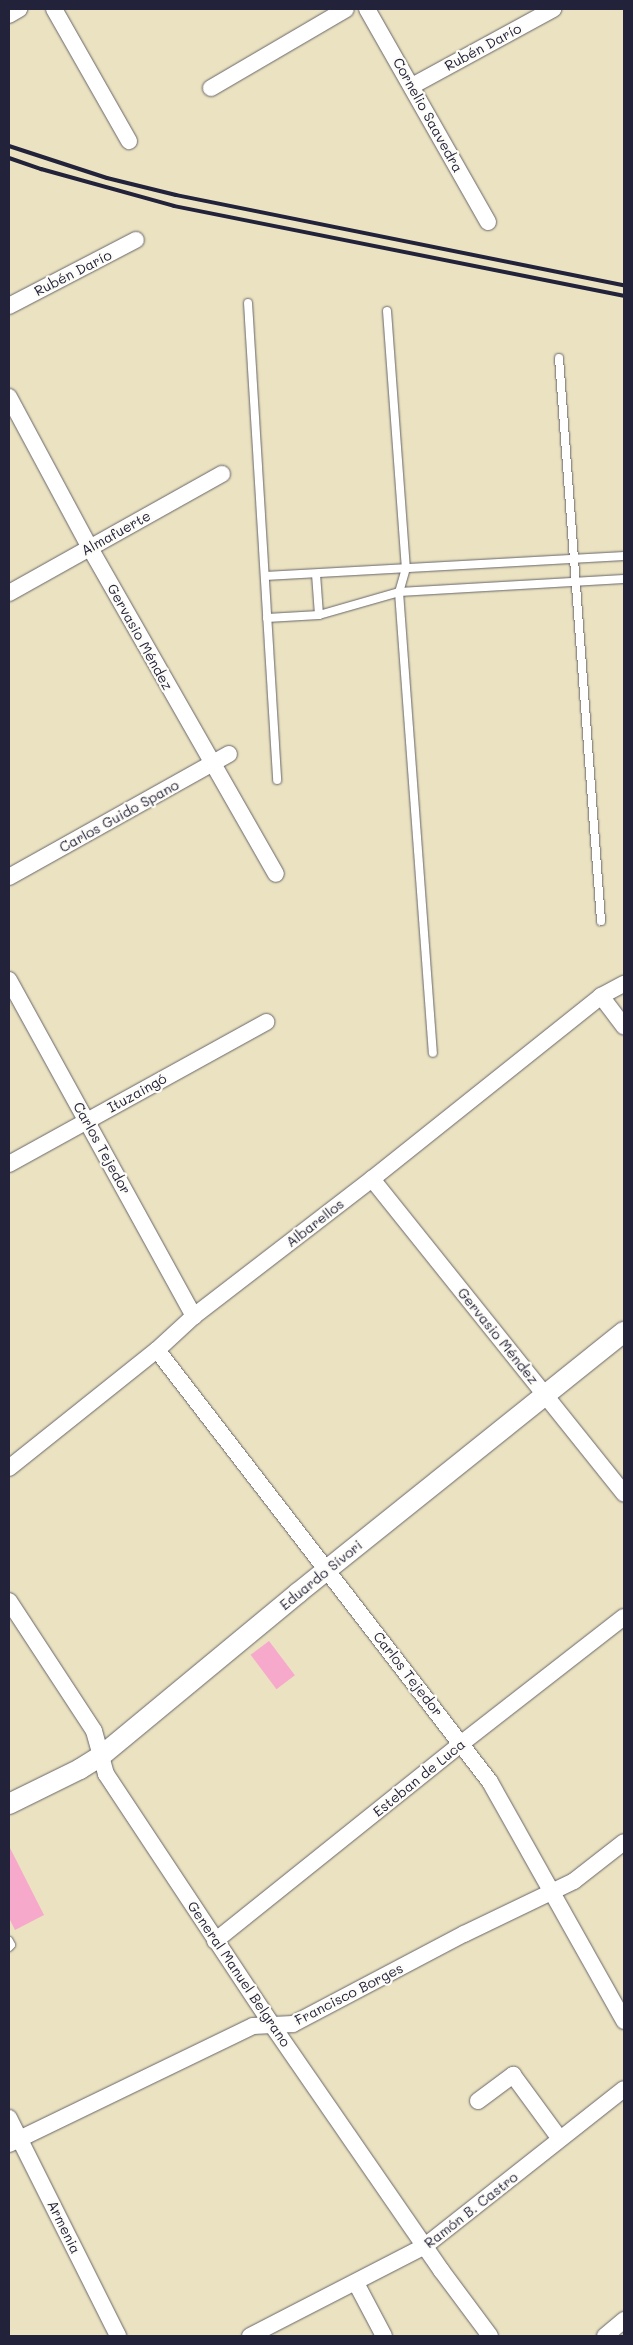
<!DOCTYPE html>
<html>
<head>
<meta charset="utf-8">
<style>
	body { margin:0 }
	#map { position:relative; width:633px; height:2345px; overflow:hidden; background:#eae2c0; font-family:Mali,sans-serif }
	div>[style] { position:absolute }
	.building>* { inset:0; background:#f7a9cb; transform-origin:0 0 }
	.roads { filter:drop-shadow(0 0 1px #68656a) drop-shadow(0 0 1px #68656a) }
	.service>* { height:8px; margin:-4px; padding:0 4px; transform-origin:4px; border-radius:4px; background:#fff }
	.minor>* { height:16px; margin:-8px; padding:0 8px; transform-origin:8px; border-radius:8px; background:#fff }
	.tertiary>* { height:20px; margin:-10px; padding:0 10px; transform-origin:10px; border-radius:10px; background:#fff }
	.rail>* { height:4px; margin:-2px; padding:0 2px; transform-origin:2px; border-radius:2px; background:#22223b }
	span { translate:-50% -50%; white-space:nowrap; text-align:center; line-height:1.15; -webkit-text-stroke:4.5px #fdfcf7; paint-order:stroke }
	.street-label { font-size:14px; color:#22223b }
	.frame { position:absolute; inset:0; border:10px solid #22223b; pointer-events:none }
</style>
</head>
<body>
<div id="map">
	<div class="building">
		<i style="left:269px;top:1641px;width:43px;height:23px;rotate:53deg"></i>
		<i style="clip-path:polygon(9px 1846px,44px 1915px,15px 1930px,9px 1918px)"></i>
	</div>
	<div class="roads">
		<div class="service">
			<i style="left:248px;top:303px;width:478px;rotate:86.5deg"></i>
			<i style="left:387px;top:311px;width:258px;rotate:85.8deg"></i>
			<i style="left:406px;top:568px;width:25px;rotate:106deg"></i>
			<i style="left:399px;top:592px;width:462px;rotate:85.8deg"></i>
			<i style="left:559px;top:358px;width:565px;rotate:85.73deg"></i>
			<i style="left:316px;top:574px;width:41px;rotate:85.8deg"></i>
			<i style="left:265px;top:576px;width:360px;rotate:-3.2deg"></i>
			<i style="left:267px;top:618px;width:52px;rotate:-3.3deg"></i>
			<i style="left:319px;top:615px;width:83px;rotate:-16deg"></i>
			<i style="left:399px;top:592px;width:225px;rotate:-3.3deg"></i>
			<i style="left:9px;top:1941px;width:4px;rotate:63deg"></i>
			<i style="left:11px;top:1945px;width:3px;rotate:135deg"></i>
		</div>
		<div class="minor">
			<i style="left:54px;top:9px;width:152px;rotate:60.4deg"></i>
			<i style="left:367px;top:9px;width:245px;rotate:60.4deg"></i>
			<i style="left:9px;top:15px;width:12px;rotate:-31deg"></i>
			<i style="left:412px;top:86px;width:161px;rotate:-28.6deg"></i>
			<i style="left:211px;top:88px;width:156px;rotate:-30.3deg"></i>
			<i style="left:9px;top:306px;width:143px;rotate:-27.5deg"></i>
			<i style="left:9px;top:397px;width:171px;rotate:61.8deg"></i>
			<i style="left:90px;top:548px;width:375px;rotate:60.3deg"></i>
			<i style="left:9px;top:593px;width:244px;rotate:-29.2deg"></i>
			<i style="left:9px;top:877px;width:252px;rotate:-29.2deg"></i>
			<i style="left:9px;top:980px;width:384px;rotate:61.2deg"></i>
			<i style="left:601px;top:996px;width:38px;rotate:53deg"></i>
			<i style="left:9px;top:1164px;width:294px;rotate:-28.9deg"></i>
			<i style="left:372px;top:1179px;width:403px;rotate:51.3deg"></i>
			<i style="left:157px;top:1350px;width:545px;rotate:52.37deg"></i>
			<i style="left:490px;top:1782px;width:274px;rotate:60.7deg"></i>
			<i style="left:9px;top:1468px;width:189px;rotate:-38.6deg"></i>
			<i style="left:157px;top:1350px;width:50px;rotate:-42.6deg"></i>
			<i style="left:194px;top:1316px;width:225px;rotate:-37.6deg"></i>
			<i style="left:372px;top:1179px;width:293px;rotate:-38.6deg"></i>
			<i style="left:601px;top:996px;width:26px;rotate:-28deg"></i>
			<i style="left:9px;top:1601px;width:155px;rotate:56.8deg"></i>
			<i style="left:94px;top:1731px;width:45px;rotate:74.4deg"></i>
			<i style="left:106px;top:1774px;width:301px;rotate:56.5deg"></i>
			<i style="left:272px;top:2025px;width:298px;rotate:55.4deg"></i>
			<i style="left:441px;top:2270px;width:82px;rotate:53.4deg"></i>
			<i style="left:215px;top:1941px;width:317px;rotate:-38.7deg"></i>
			<i style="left:462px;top:1743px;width:205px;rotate:-37.9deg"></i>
			<i style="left:478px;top:2101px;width:44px;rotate:-36.6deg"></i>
			<i style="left:513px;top:2075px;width:79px;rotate:53.7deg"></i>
			<i style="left:9px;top:2118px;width:244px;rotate:63.4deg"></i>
			<i style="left:9px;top:2144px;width:271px;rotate:-25.8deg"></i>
			<i style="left:253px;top:2026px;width:40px;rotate:-2.9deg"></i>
			<i style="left:293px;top:2024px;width:193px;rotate:-27.8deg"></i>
			<i style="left:464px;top:1934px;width:122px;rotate:-25.7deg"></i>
			<i style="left:574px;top:1881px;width:63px;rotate:-38deg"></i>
			<i style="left:356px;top:2283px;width:60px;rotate:62.2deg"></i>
			<i style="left:250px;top:2336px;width:197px;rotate:-27.2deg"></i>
			<i style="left:425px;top:2246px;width:253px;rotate:-38.3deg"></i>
			<i style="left:605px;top:2336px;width:25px;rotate:-40deg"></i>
		</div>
		<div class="tertiary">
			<i style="left:9px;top:1804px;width:79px;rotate:-26.2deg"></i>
			<i style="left:80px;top:1769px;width:25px;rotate:-32deg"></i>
			<i style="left:101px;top:1756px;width:256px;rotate:-39.6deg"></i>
			<i style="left:298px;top:1593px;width:418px;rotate:-38.7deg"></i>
		</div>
	</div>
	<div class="rail">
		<i style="left:9px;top:146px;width:103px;rotate:18.1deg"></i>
		<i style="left:107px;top:178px;width:71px;rotate:13.8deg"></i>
		<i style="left:176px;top:195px;width:457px;rotate:11.4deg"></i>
		<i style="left:9px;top:158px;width:34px;rotate:19deg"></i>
		<i style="left:41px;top:169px;width:138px;rotate:15.5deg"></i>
		<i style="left:174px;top:206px;width:459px;rotate:11.3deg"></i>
	</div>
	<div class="street-label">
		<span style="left:483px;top:47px;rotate:-28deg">Rubén Darío</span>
		<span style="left:428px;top:115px;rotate:61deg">Cornelio Saavedra</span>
		<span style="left:73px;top:273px;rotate:-27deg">Rubén Darío</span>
		<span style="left:116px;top:533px;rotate:-29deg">Almafuerte</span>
		<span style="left:140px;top:637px;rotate:61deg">Gervasio Méndez</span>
		<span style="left:119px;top:816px;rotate:-29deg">Carlos Guido Spano</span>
		<span style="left:137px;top:1093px;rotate:-29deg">Ituzaingó</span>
		<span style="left:102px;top:1148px;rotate:61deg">Carlos Tejedor</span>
		<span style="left:315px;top:1223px;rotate:-38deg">Albarellos</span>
		<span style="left:498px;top:1336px;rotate:51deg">Gervasio Méndez</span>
		<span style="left:321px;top:1575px;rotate:-39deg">Eduardo Sívori</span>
		<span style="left:408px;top:1674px;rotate:52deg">Carlos Tejedor</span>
		<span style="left:419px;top:1778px;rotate:-39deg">Esteban de Luca</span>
		<span style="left:239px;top:1974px;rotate:56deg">General Manuel Belgrano</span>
		<span style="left:349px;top:1994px;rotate:-27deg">Francisco Borges</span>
		<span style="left:471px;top:2210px;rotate:-38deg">Ramón B. Castro</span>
		<span style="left:64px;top:2227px;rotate:64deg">Armenia</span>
	</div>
	<div class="frame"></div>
</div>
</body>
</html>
